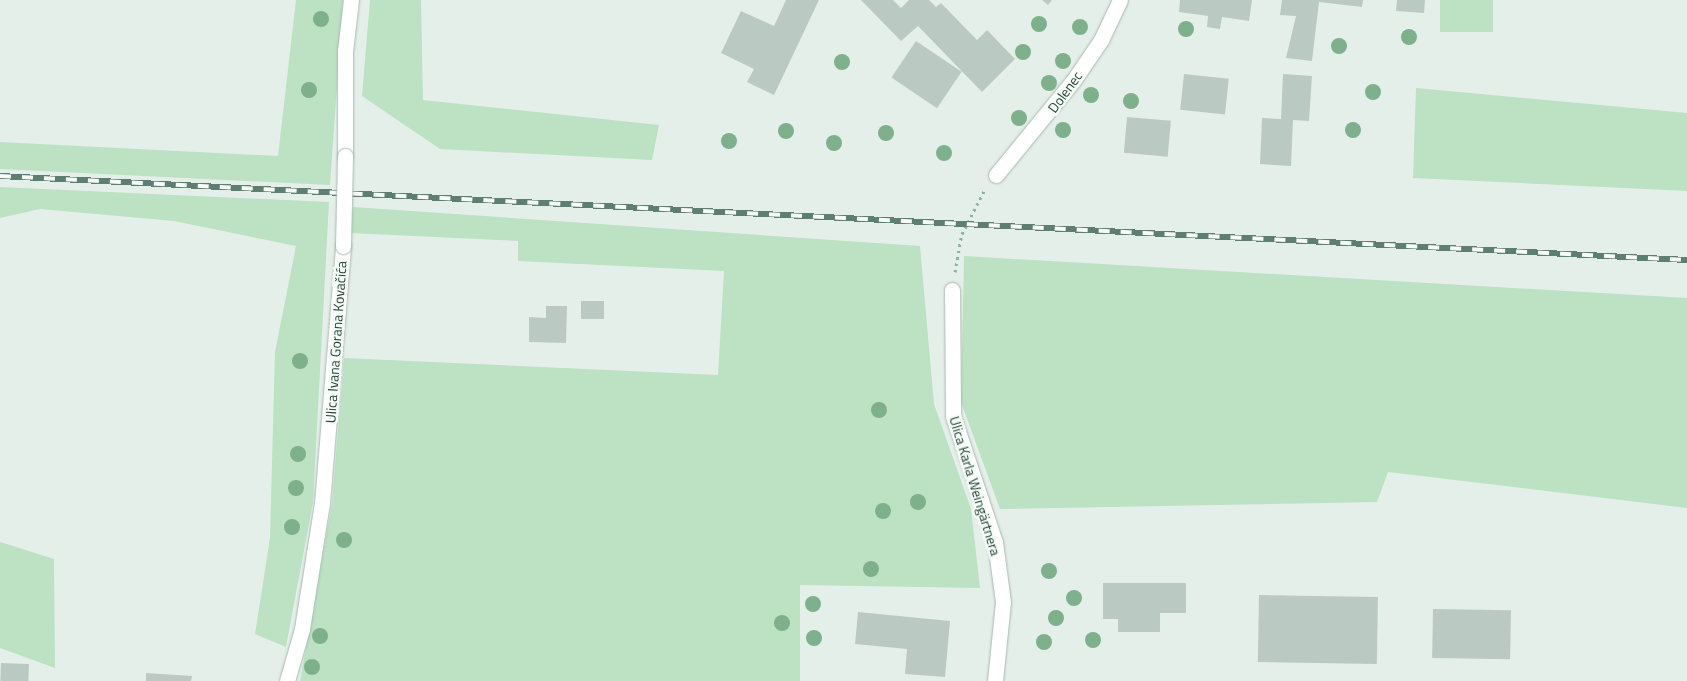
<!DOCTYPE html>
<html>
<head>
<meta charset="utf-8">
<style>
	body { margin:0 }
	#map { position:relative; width:1687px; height:681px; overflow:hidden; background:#e5efe9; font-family:"Titillium Web",sans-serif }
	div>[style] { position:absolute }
	.green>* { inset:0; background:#bce1c3; transform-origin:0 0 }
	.building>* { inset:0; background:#bacac2; transform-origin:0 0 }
	.path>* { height:3px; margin-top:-1.5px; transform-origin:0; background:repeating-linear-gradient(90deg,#83b5a0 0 2.5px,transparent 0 6.5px) }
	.roads { filter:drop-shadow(0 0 1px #a7b8b0) drop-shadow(0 0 1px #a7b8b0) }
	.minor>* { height:15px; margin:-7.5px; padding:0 7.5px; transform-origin:7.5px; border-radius:7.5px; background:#fff }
	.rail>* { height:5.5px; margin-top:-2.75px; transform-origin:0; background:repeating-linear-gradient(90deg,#f6fbf8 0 11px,#5d7e72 0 22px); box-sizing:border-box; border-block:1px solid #5d7e72 }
	.bridges { filter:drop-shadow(0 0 1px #a7b8b0) drop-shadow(0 0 1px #a7b8b0) }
	.minor-bridge>* { height:15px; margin:-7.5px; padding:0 7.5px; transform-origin:7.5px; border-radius:7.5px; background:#fff }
	.trees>* { width:16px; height:16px; margin:-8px; border-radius:50%; background:#7eb08c }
	span { translate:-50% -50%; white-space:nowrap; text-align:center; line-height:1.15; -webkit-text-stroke:5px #f6fbf8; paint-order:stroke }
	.street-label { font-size:14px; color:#224336 }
</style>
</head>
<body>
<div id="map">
	<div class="green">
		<i style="clip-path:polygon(296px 0,343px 0,330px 185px,0 169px,0 142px,278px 156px)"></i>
		<i style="clip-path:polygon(370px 0,421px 0,423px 100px,659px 125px,652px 160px,440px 149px,362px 96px)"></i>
		<i style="left:1440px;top:0;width:53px;height:32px"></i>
		<i style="clip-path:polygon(1416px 88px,1687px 113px,1687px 191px,1413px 178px)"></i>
		<i style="clip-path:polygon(0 187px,329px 202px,313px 502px,286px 647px,255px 634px,270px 538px,275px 352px,296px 246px,174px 221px,40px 209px,0 218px)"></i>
		<i style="clip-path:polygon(353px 207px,920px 246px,934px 404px,971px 509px,980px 588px,800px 585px,800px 681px,300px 681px,332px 504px,344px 358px,718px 375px,724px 271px,518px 261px,518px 241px,350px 233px)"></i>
		<i style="clip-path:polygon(964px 256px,1687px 298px,1687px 508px,1388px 472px,1377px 502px,1000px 509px,961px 402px)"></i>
		<i style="clip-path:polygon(0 542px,54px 559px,55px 668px,0 648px)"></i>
	</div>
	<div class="building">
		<i style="clip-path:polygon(786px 0,819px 0,774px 95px,747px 82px,754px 69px,721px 53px,741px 11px,774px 26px)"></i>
		<i style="clip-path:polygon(861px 0,893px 0,901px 8px,909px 0,929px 0,936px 7px,941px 3px,977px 40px,987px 30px,1015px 59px,982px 92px,918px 26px,901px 41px)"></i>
		<i style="clip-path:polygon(1042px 0,1052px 0,1048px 5px)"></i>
		<i style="clip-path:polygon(1180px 0,1252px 0,1249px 21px,1222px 17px,1220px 29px,1207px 27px,1208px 16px,1179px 12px)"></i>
		<i style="clip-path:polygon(1282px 0,1363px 0,1362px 7px,1319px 2px,1312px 61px,1286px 58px,1296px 16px,1280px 15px)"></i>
		<i style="clip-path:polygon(1397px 0,1425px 0,1424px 13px,1396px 11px)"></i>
		<i style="left:916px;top:41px;width:55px;height:44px;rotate:34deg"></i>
		<i style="left:1184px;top:74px;width:45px;height:36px;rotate:6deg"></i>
		<i style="clip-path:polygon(1283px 74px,1312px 76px,1309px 121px,1293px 120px,1291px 166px,1260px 164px,1262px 118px,1281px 119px)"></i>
		<i style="left:1127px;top:117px;width:44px;height:36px;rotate:5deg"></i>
		<i style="left:581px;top:301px;width:23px;height:18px"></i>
		<i style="clip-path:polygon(546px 306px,567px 306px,566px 343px,529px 342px,529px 317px,546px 318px)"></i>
		<i style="clip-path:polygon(1103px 583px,1186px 583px,1186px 613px,1160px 613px,1160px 632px,1118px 632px,1118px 619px,1103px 619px)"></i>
		<i style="left:1259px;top:595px;width:119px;height:67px;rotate:1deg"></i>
		<i style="left:1433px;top:609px;width:78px;height:49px;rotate:1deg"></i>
		<i style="clip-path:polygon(858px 612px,950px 621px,945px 677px,905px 674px,907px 649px,855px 644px)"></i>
		<i style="left:1px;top:663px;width:28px;height:18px;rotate:2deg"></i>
		<i style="clip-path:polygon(146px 673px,192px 676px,191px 681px,146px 681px)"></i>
	</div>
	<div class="path">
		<i style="left:955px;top:272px;width:39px;rotate:-80deg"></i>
		<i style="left:962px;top:234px;width:51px;rotate:-62.9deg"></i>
	</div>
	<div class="roads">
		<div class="minor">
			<i style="left:345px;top:156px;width:105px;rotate:-90deg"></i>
			<i style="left:345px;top:51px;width:51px;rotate:-83.3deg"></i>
			<i style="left:996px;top:175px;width:122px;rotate:-50.7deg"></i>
			<i style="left:1073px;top:81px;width:50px;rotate:-55.7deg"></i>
			<i style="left:1101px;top:40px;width:44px;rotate:-64.6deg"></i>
			<i style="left:952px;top:290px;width:126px;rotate:89.5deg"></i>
			<i style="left:953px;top:416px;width:133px;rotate:71.6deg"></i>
			<i style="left:995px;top:542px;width:61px;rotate:82.4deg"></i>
			<i style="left:1003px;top:602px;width:79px;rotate:95.8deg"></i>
			<i style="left:287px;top:681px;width:54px;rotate:-73.9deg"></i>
			<i style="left:302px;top:629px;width:128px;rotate:-81deg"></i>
			<i style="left:322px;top:503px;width:258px;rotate:-85.3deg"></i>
		</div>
	</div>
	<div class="rail">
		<i style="left:0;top:176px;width:1689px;rotate:2.85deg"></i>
	</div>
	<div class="bridges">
		<div class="minor-bridge">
			<i style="left:343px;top:246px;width:90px;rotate:-88.7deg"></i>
		</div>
	</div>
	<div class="trees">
		<i style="left:321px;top:19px"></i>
		<i style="left:1039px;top:24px"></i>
		<i style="left:1080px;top:27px"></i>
		<i style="left:1186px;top:29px"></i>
		<i style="left:1409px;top:37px"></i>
		<i style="left:1339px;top:46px"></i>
		<i style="left:1023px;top:52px"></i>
		<i style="left:1063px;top:61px"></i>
		<i style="left:842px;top:62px"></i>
		<i style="left:1049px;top:83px"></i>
		<i style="left:309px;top:90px"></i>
		<i style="left:1373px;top:92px"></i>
		<i style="left:1091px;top:95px"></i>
		<i style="left:1131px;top:101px"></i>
		<i style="left:1019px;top:118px"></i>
		<i style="left:1063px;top:130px"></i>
		<i style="left:1353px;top:130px"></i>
		<i style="left:786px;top:131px"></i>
		<i style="left:886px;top:133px"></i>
		<i style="left:729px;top:141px"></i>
		<i style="left:834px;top:143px"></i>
		<i style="left:944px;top:153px"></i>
		<i style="left:300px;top:361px"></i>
		<i style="left:879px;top:410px"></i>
		<i style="left:298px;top:454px"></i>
		<i style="left:296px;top:488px"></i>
		<i style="left:918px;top:502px"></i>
		<i style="left:883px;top:511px"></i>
		<i style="left:292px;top:527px"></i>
		<i style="left:344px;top:540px"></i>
		<i style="left:871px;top:569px"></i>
		<i style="left:1049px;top:571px"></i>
		<i style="left:1074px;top:598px"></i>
		<i style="left:813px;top:604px"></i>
		<i style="left:1056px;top:618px"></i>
		<i style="left:782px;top:623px"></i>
		<i style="left:320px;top:636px"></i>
		<i style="left:814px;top:638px"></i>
		<i style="left:1093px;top:640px"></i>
		<i style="left:1044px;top:642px"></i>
		<i style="left:312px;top:667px"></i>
	</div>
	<div class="street-label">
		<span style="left:1065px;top:92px;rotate:-54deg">Dolenec</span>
		<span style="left:336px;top:342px;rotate:-86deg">Ulica Ivana Gorana Kovačića</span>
		<span style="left:975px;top:486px;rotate:73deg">Ulica Karla Weingärtnera</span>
	</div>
</div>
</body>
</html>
